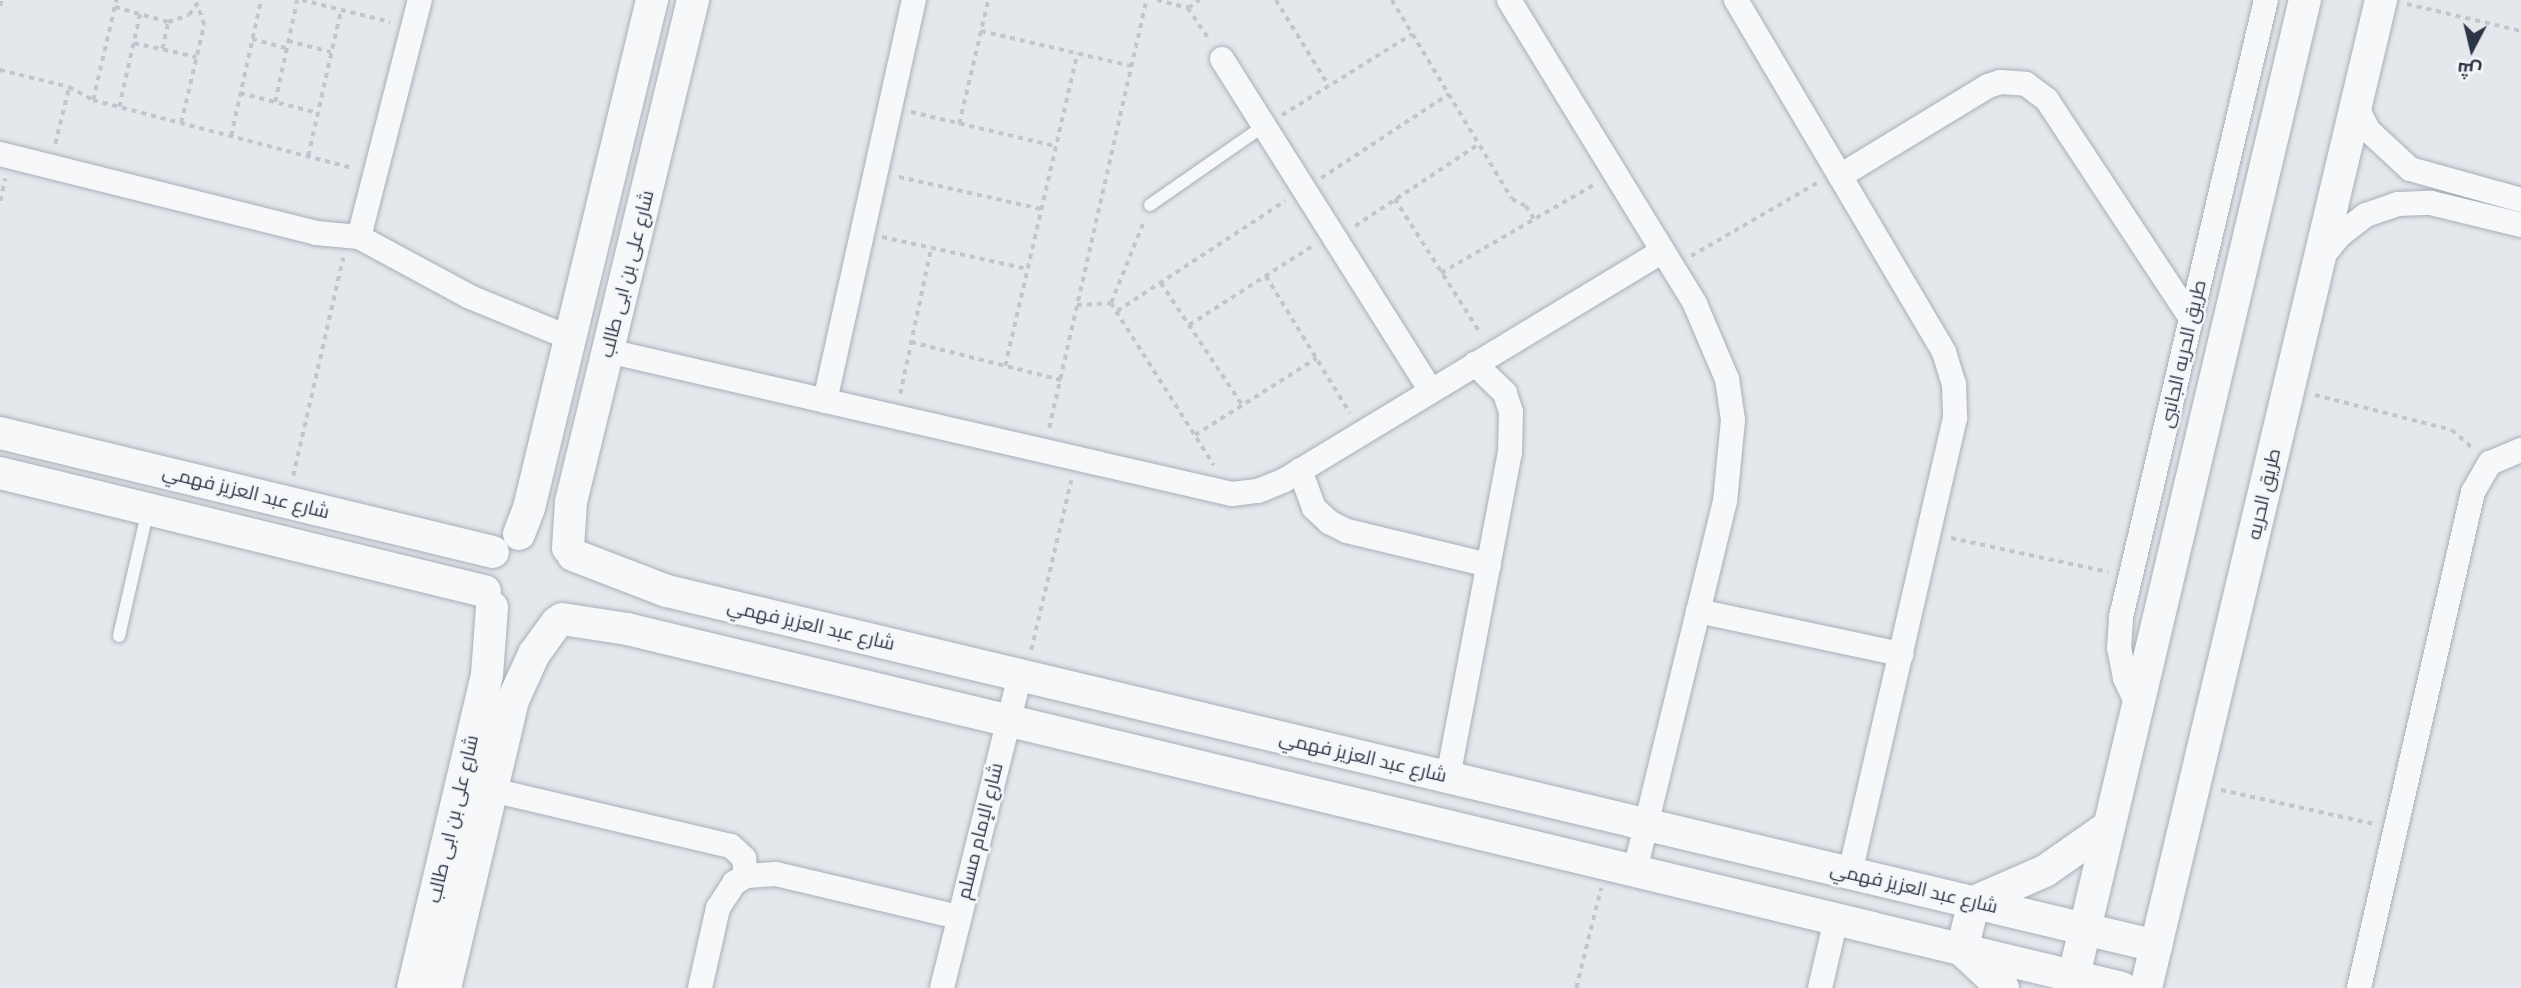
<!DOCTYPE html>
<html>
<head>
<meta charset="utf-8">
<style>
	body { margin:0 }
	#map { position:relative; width:2521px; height:988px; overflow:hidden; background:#e4e7ec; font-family:"Fira Sans Condensed",Cairo,sans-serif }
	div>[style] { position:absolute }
	.path>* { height:3.5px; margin-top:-1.75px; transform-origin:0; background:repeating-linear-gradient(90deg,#c2c5cb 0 5px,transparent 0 10px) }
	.roads { filter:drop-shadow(0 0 2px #a9aeb7) drop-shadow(0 0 2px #a9aeb7) }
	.service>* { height:12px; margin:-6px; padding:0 6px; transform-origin:6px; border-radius:6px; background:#f7f8fa }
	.minor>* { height:24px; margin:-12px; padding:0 12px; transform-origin:12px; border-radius:12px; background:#f7f8fa }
	.tertiary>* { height:32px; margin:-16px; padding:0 16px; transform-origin:16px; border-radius:16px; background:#f7f8fa }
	span { translate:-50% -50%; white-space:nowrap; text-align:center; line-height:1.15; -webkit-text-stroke:5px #f4f6f9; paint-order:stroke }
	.street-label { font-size:19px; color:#2b3445 }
	.north { position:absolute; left:2437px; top:14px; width:70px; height:70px; -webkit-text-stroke:5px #f4f6f9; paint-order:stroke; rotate:187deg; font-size:19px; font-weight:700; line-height:28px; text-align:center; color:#2b3445 }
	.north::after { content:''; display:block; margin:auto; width:24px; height:32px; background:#2b3445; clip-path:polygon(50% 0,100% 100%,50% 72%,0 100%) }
</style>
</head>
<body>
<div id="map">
	<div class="path">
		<i style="left:302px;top:0;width:91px;rotate:14deg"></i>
		<i style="left:1157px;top:0;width:32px;rotate:14deg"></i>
		<i style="left:1188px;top:8px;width:40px;rotate:56deg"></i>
		<i style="left:1276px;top:0;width:101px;rotate:58.4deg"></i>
		<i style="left:1392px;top:0;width:232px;rotate:58.9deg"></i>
		<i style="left:1512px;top:199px;width:16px;rotate:27deg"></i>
		<i style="left:1526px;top:206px;width:15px;rotate:58deg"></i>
		<i style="left:2407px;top:4px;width:117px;rotate:13.3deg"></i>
		<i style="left:0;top:6px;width:6px;rotate:-81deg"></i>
		<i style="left:115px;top:7px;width:55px;rotate:15.8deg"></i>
		<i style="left:168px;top:22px;width:22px;rotate:-18deg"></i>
		<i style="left:189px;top:15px;width:19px;rotate:-54deg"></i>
		<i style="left:1188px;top:8px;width:14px;rotate:-36deg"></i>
		<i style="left:981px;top:31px;width:154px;rotate:13.1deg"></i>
		<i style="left:252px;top:39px;width:35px;rotate:15deg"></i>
		<i style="left:288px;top:41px;width:44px;rotate:14.3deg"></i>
		<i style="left:134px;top:43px;width:64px;rotate:12.7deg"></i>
		<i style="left:162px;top:49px;width:28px;rotate:-77deg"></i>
		<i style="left:0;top:70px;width:71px;rotate:13.8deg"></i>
		<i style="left:69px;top:87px;width:27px;rotate:28deg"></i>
		<i style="left:93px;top:100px;width:269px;rotate:14.7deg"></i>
		<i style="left:240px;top:93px;width:81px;rotate:14.4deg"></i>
		<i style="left:93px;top:100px;width:103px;rotate:-77deg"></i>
		<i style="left:275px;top:102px;width:104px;rotate:-77.8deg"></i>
		<i style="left:119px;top:107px;width:95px;rotate:-77.3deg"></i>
		<i style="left:911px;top:112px;width:148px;rotate:13.3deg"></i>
		<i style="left:1282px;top:115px;width:153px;rotate:-31.9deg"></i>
		<i style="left:181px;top:123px;width:101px;rotate:-76.8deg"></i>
		<i style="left:204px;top:25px;width:18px;rotate:-109deg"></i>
		<i style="left:959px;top:124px;width:127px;rotate:-76.8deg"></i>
		<i style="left:231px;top:136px;width:139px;rotate:-77.6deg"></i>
		<i style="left:55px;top:144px;width:59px;rotate:-76.2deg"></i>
		<i style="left:308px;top:156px;width:150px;rotate:-77.3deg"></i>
		<i style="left:899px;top:177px;width:146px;rotate:12.7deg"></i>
		<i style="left:1321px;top:178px;width:153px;rotate:-33.3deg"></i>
		<i style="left:1395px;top:199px;width:160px;rotate:57.5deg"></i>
		<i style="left:0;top:201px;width:23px;rotate:-77deg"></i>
		<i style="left:1355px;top:226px;width:149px;rotate:-33.5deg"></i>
		<i style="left:882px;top:237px;width:148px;rotate:12.4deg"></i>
		<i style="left:1691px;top:256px;width:146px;rotate:-30.1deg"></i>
		<i style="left:1441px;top:273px;width:180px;rotate:-30deg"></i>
		<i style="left:1266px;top:276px;width:161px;rotate:58.5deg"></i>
		<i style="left:1161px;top:283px;width:148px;rotate:56.3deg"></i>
		<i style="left:1111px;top:303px;width:88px;rotate:-68.1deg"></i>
		<i style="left:1077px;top:305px;width:34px;rotate:-3deg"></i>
		<i style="left:1111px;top:303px;width:192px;rotate:57.6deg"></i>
		<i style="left:1117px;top:311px;width:201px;rotate:-33.2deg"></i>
		<i style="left:1189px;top:325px;width:148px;rotate:-32.6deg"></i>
		<i style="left:911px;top:342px;width:155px;rotate:14.2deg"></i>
		<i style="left:1005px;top:366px;width:321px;rotate:-77deg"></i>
		<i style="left:900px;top:394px;width:149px;rotate:-78deg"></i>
		<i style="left:2315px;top:395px;width:141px;rotate:14.3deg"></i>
		<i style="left:2452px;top:430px;width:29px;rotate:41deg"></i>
		<i style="left:1049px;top:428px;width:439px;rotate:-77.2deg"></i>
		<i style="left:1195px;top:435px;width:144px;rotate:-32.3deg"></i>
		<i style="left:293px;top:476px;width:224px;rotate:-77.1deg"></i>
		<i style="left:1951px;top:538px;width:161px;rotate:12.2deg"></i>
		<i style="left:1031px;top:650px;width:174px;rotate:-76.7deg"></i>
		<i style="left:2221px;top:790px;width:157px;rotate:12.5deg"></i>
		<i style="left:1576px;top:988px;width:103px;rotate:-76deg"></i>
	</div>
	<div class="roads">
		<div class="service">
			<i style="left:1150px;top:205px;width:140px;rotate:-34.8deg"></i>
			<i style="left:119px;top:636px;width:130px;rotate:-77.1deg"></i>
		</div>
		<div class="minor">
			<i style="left:1509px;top:0;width:356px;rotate:58.5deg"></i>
			<i style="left:1695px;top:304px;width:82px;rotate:66.9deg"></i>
			<i style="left:1727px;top:379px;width:41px;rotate:81.7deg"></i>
			<i style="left:1733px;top:420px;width:81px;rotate:95.6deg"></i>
			<i style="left:1725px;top:501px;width:381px;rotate:103.7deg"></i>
			<i style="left:1736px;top:0;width:409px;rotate:59.4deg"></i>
			<i style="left:1944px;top:352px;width:34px;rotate:73deg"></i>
			<i style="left:1954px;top:384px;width:34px;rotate:88deg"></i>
			<i style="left:1955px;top:418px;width:467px;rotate:103deg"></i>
			<i style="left:1222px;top:59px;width:392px;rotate:57.8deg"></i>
			<i style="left:2356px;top:106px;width:28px;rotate:63deg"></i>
			<i style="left:2369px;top:131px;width:56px;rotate:42.8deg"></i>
			<i style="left:2410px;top:169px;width:115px;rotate:15.6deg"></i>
			<i style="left:0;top:154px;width:326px;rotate:14deg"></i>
			<i style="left:316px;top:233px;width:43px;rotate:5.3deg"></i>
			<i style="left:359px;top:237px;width:126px;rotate:28.4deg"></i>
			<i style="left:470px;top:297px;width:108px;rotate:22.3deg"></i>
			<i style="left:1840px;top:176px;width:173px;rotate:-31.3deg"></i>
			<i style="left:1988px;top:86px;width:13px;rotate:-18deg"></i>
			<i style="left:2000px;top:82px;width:26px;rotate:4deg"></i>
			<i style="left:2026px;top:84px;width:26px;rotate:37deg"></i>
			<i style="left:2047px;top:100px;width:261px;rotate:56.6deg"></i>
			<i style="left:359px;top:237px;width:245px;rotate:-75.6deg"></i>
			<i style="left:2322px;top:257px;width:28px;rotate:-51deg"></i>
			<i style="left:2340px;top:235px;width:33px;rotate:-38deg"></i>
			<i style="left:2366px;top:215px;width:34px;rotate:-19deg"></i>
			<i style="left:2398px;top:204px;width:33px;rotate:-2deg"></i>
			<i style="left:2431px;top:203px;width:93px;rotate:13.7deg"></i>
			<i style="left:608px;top:351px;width:640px;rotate:12.91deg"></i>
			<i style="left:1232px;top:494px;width:26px;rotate:-7deg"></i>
			<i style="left:1258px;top:491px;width:27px;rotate:-22deg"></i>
			<i style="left:1283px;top:481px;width:444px;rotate:-31.2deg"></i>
			<i style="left:825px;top:401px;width:411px;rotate:-77.5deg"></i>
			<i style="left:1300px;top:470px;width:40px;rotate:69.8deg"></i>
			<i style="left:1314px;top:508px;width:21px;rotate:43deg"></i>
			<i style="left:1329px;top:522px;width:20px;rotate:27deg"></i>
			<i style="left:1347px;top:531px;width:146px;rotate:13.5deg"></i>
			<i style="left:1698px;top:611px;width:208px;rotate:12deg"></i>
			<i style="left:2138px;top:706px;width:31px;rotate:-115deg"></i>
			<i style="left:2125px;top:678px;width:31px;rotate:-101deg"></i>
			<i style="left:2119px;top:648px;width:31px;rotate:-86deg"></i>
			<i style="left:2121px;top:617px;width:634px;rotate:-76.78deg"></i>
			<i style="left:1448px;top:777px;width:330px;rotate:-79.2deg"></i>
			<i style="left:1510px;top:453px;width:41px;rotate:-88.6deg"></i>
			<i style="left:1511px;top:412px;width:20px;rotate:-108deg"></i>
			<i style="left:1505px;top:393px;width:42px;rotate:-136deg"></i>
			<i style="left:492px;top:790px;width:245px;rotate:13.2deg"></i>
			<i style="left:731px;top:846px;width:18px;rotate:43deg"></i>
			<i style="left:744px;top:858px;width:18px;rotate:84deg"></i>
			<i style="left:700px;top:988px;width:82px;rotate:-77.3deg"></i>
			<i style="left:718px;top:908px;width:30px;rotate:-57deg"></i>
			<i style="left:734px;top:883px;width:14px;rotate:-30deg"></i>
			<i style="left:746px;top:876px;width:30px;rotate:-4deg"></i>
			<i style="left:776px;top:874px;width:187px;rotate:13.3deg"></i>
			<i style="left:942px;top:988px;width:323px;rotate:-76deg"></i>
			<i style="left:1820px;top:988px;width:71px;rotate:-76.9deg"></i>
			<i style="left:2359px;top:988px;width:509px;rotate:-77.06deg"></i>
			<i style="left:2473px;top:492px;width:34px;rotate:-60deg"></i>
			<i style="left:2490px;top:463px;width:34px;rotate:-23deg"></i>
		</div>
		<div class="tertiary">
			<i style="left:0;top:433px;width:507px;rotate:13.57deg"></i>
			<i style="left:0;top:473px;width:499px;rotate:13.7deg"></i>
			<i style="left:519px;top:534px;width:28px;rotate:-69deg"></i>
			<i style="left:529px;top:508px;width:523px;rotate:-76.39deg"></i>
			<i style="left:568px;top:548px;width:46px;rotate:-86.3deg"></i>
			<i style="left:571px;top:502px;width:517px;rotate:-76.34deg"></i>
			<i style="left:573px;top:555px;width:101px;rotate:21deg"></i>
			<i style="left:667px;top:591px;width:1531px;rotate:13.41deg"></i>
			<i style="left:562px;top:619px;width:66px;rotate:8.7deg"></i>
			<i style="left:627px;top:629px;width:1537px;rotate:13.5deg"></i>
			<i style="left:413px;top:988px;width:323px;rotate:-76.7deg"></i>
			<i style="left:487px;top:674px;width:67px;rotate:-85.7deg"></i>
			<i style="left:445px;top:988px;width:296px;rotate:-76.7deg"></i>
			<i style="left:513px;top:700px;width:51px;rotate:-65.5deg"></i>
			<i style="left:534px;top:654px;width:39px;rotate:-54deg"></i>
			<i style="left:2003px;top:988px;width:56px;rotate:-137.2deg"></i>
			<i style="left:1962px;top:950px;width:49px;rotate:-76deg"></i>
			<i style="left:1974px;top:902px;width:77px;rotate:-23.6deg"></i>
			<i style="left:2045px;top:871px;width:77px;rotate:-34.9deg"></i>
			<i style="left:2071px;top:988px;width:1015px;rotate:-76.68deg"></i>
			<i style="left:2146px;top:988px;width:1016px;rotate:-76.62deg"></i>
		</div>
	</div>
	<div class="street-label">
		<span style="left:627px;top:274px;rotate:-76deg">شارع على بن ابى طالب</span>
		<span style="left:2183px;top:354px;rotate:-77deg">طريق الحريه الجانبى</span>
		<span style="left:246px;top:492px;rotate:14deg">شارع عبد العزيز فهمي</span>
		<span style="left:2264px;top:494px;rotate:-77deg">طريق الحريه</span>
		<span style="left:811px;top:625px;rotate:13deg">شارع عبد العزيز فهمي</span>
		<span style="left:1363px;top:757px;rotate:13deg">شارع عبد العزيز فهمي</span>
		<span style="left:453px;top:819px;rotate:-77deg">شارع على بن ابى طالب</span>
		<span style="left:980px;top:831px;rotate:-76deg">شارع الإمام مسلم</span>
		<span style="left:1914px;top:888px;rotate:13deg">شارع عبد العزيز فهمي</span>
	</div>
	<div class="north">ش</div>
</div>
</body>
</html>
